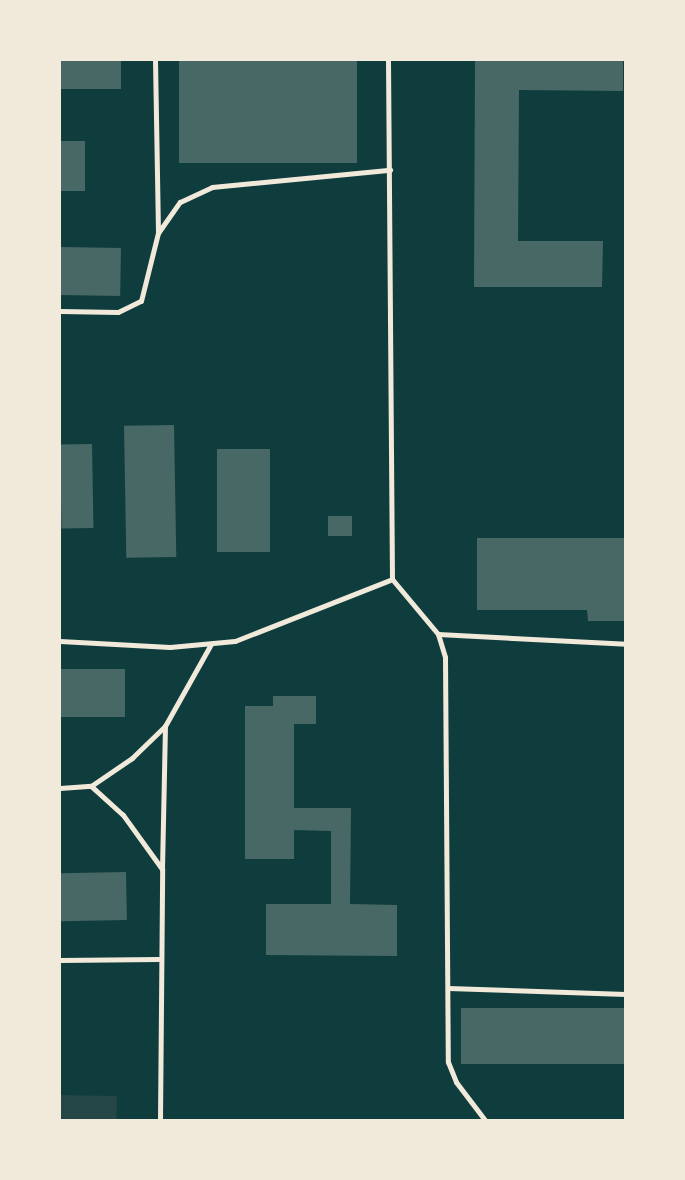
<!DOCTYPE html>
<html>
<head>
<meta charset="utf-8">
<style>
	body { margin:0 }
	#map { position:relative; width:685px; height:1180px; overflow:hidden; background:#0f3d3e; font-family:Roboto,sans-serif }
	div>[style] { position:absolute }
	.green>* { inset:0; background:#244646; transform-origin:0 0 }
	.building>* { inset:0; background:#486865; transform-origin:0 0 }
	.service>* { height:5px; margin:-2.5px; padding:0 2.5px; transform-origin:2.5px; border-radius:2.5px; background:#f1e9da }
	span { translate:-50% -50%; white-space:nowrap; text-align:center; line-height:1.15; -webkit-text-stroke:5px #f1e9da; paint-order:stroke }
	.frame { position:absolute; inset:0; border:61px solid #f1e9da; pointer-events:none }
</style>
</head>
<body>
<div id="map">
	<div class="green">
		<i style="left:60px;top:1095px;width:57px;height:25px;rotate:1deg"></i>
	</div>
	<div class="building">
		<i style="left:60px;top:60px;width:61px;height:29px"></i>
		<i style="left:179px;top:60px;width:178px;height:103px"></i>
		<i style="clip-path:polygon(475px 60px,623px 60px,623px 91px,519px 90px,518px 241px,603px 241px,602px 287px,474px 287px)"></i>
		<i style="left:60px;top:141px;width:25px;height:50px"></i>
		<i style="left:60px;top:247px;width:61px;height:48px;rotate:1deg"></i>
		<i style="left:174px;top:425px;width:132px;height:50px;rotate:89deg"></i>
		<i style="left:92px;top:444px;width:84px;height:32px;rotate:89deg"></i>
		<i style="left:217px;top:449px;width:53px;height:103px"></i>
		<i style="left:328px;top:516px;width:24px;height:20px"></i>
		<i style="clip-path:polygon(477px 538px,626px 538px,626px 621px,588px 621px,587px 610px,477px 610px)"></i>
		<i style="left:125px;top:669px;width:48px;height:65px;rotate:90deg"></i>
		<i style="clip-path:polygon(273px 696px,316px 696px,316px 724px,294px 724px,294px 808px,351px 808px,350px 904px,397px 905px,397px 956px,266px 955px,266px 904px,331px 904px,331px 831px,294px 830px,294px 859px,245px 859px,245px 706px,273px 706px)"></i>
		<i style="left:126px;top:872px;width:48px;height:66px;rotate:89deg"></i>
		<i style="left:461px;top:1008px;width:165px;height:56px"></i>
	</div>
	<div class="service">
		<i style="left:155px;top:60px;width:171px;rotate:89deg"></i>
		<i style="left:388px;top:60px;width:519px;rotate:89.56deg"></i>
		<i style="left:392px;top:579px;width:72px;rotate:50.1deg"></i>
		<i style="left:438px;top:634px;width:24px;rotate:73deg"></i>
		<i style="left:445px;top:657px;width:405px;rotate:89.6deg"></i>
		<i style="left:448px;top:1062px;width:22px;rotate:68deg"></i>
		<i style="left:456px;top:1082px;width:48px;rotate:52.7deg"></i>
		<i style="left:60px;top:311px;width:58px;rotate:1deg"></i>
		<i style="left:118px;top:312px;width:25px;rotate:-26deg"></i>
		<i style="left:141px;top:301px;width:70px;rotate:-76deg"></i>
		<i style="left:158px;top:233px;width:38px;rotate:-55deg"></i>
		<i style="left:180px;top:202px;width:35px;rotate:-25deg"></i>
		<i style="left:212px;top:187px;width:179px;rotate:-5.5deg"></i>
		<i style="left:438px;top:634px;width:188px;rotate:3deg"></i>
		<i style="left:60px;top:641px;width:110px;rotate:3.1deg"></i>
		<i style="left:170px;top:647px;width:65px;rotate:-5.3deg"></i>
		<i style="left:235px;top:641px;width:169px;rotate:-21.5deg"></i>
		<i style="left:60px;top:788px;width:31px;rotate:-4deg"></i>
		<i style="left:162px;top:869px;width:143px;rotate:-88.8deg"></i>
		<i style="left:60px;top:960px;width:98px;rotate:-0.6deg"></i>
		<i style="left:448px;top:988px;width:178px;rotate:1.9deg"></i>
		<i style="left:160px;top:1120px;width:251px;rotate:-89.5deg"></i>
		<i style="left:162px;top:869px;width:67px;rotate:-125.8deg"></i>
		<i style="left:123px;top:815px;width:43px;rotate:-137.8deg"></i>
		<i style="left:91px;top:786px;width:50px;rotate:-34.3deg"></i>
		<i style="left:132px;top:758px;width:46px;rotate:-44.1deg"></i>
		<i style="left:165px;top:726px;width:94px;rotate:-60.7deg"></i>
	</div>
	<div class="frame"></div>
</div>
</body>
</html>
